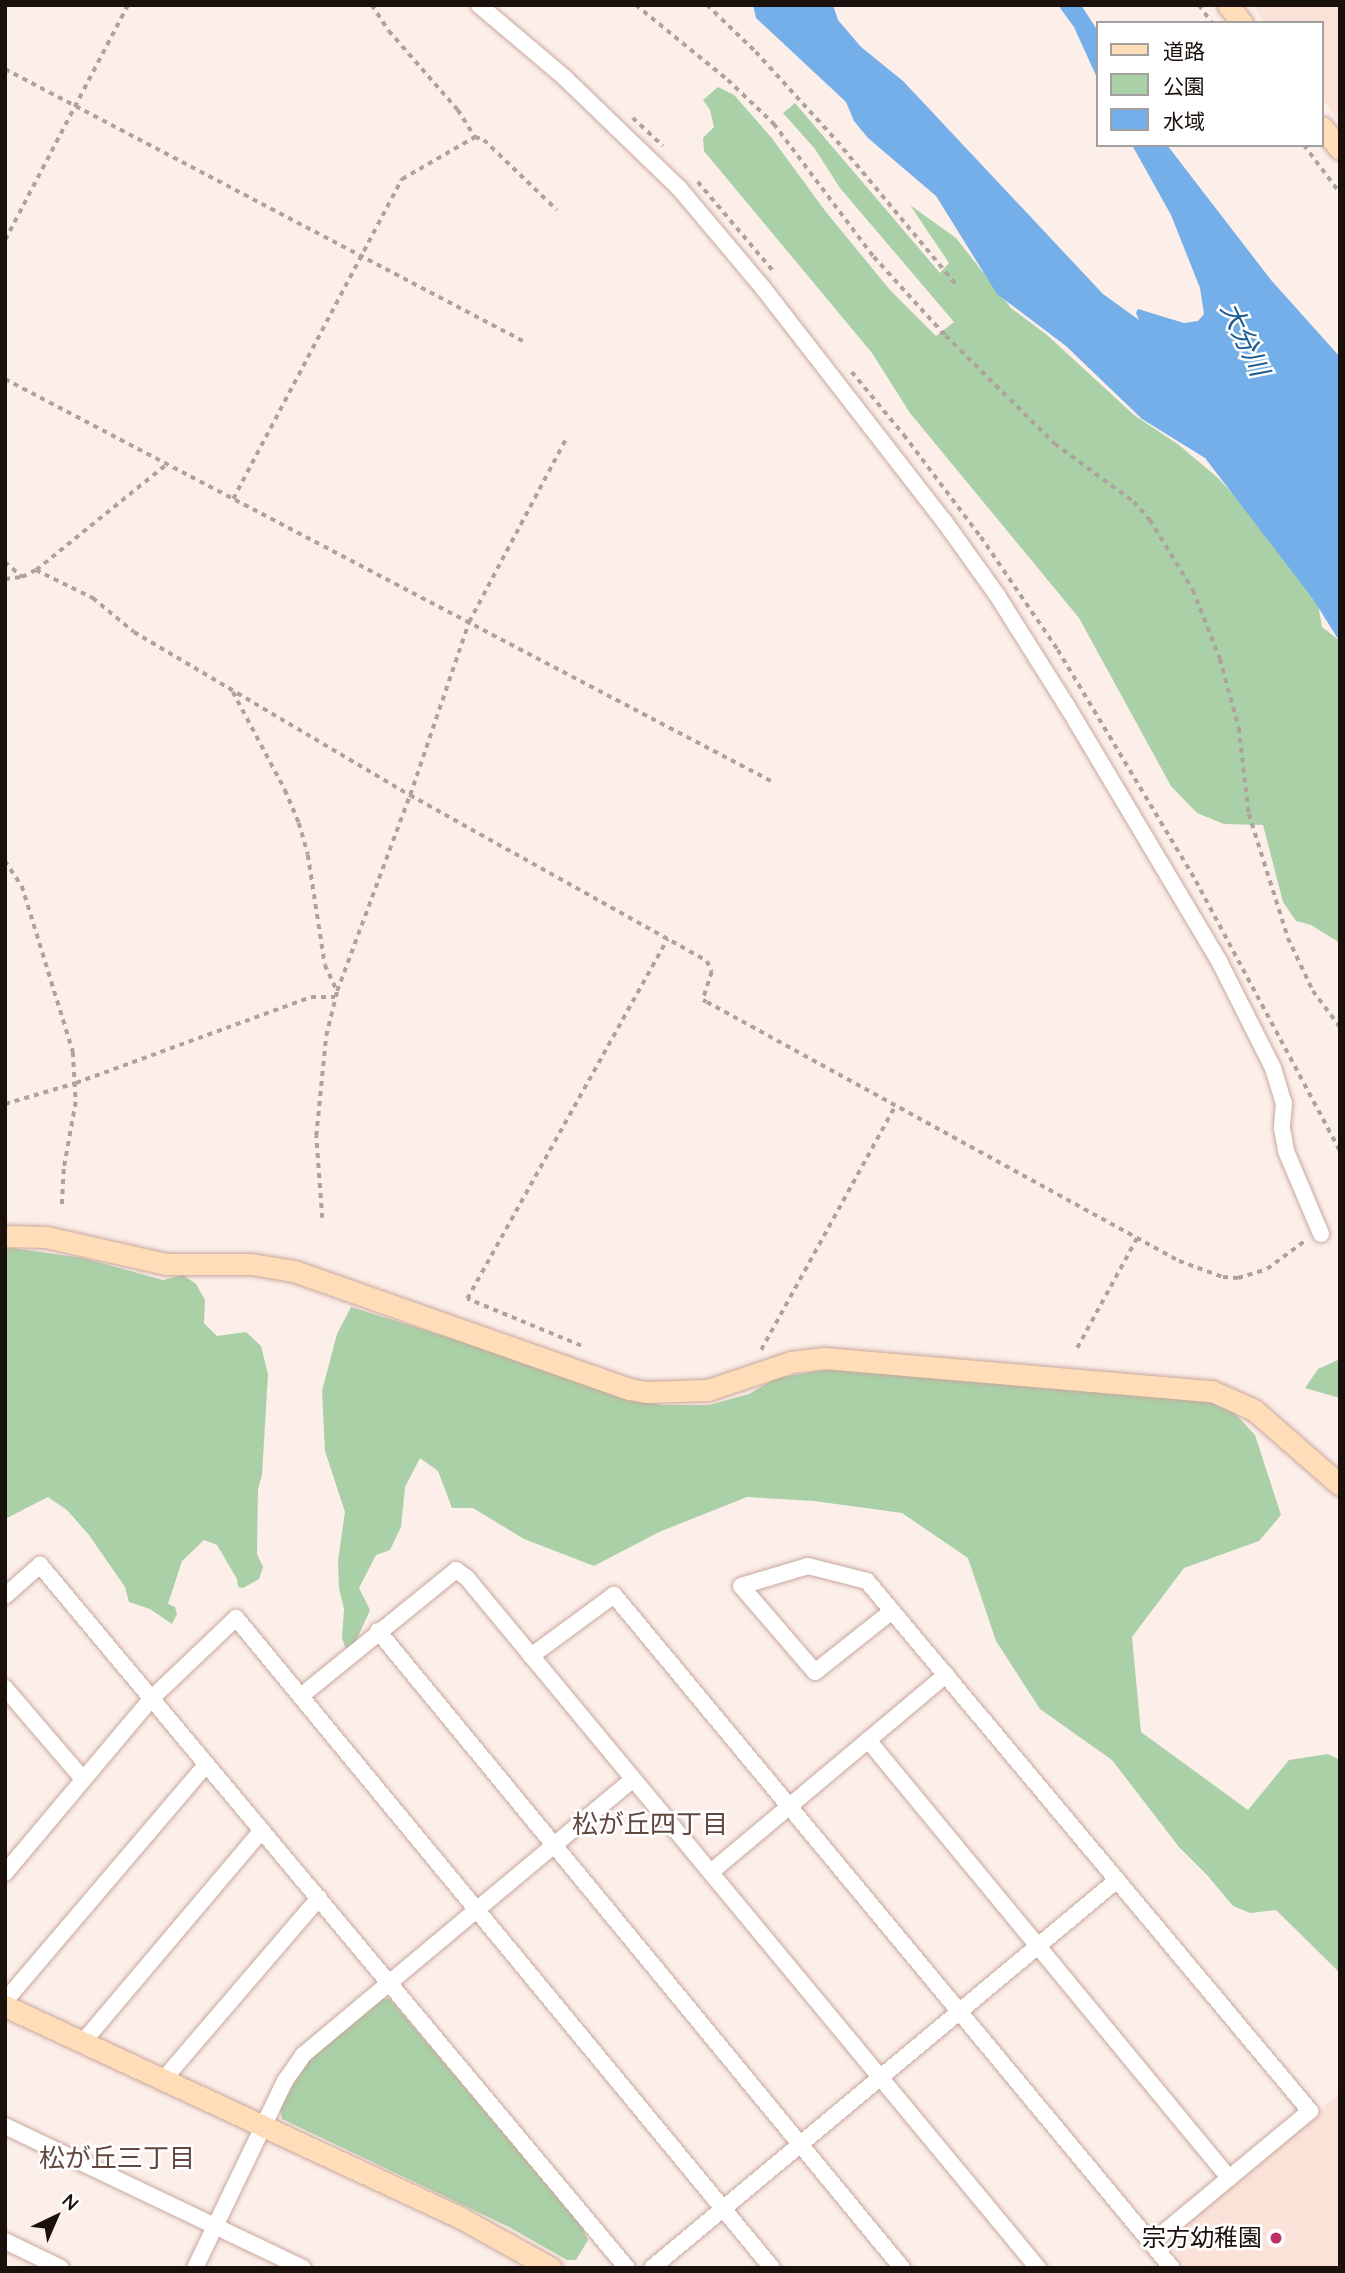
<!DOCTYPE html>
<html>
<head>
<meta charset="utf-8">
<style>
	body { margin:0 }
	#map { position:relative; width:1345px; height:2273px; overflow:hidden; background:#fceee9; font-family:Quicksand,"Noto Sans JP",sans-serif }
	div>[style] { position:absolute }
	.built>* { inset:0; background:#fbe2d9 }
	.green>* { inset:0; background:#aad0a7 }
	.water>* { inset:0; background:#74afe9 }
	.path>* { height:3.5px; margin-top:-1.75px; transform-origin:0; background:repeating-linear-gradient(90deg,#aea29d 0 5px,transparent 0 10px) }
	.roads { filter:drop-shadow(0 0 2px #c8a89d) drop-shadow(0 0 2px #c8a89d) }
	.street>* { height:16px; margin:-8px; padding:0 8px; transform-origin:8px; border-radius:8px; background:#fff }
	.secondary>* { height:21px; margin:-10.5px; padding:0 10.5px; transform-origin:10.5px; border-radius:10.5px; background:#feddb8 }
	.dots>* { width:19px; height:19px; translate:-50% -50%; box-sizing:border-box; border:4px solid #fff; border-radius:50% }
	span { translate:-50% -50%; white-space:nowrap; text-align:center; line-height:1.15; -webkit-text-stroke:5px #fff; paint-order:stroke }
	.poi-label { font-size:24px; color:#1a100c }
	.right { translate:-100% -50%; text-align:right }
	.water-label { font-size:26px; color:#1b598e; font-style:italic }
	.neighbourhood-label { font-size:26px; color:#62473e }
	.frame { position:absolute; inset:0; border:7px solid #1a100c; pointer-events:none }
	.legend { position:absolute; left:1096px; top:21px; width:228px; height:126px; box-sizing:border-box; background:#fff; border:2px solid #a39f9e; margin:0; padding:9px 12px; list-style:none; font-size:21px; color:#1a100c }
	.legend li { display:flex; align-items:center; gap:14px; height:35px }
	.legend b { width:35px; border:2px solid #a39f9e }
	.north { position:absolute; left:21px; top:2182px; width:70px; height:70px; -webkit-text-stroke:5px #fff; paint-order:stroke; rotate:44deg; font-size:19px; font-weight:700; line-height:28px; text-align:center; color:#1a100c }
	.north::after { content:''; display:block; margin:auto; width:24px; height:32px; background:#1a100c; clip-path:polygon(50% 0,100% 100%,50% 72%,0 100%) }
</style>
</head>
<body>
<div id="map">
	<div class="built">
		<i style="clip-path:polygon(1252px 5px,1340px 5px,1340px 122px,1322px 99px,1322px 23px,1265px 23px)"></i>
		<i style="clip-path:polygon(1340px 2093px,1340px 2268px,1185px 2268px,1167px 2238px)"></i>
	</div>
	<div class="green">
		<i style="clip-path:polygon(718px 87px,734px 95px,771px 137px,826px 212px,890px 290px,936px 336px,954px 322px,840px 188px,815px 149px,783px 113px,795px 103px,940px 273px,949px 263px,910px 205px,956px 238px,1011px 308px,1047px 335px,1134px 415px,1179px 445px,1218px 478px,1249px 512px,1317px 599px,1322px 627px,1340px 641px,1340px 943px,1311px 925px,1296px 921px,1283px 902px,1263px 825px,1224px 824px,1197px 813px,1171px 786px,1079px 618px,910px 413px,872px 353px,704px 151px,703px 138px,714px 127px,710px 110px,703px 100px)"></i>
		<i style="clip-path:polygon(5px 1247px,83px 1258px,163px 1280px,183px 1275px,196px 1284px,205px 1300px,204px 1323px,217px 1336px,246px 1332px,261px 1346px,268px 1374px,262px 1475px,258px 1489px,257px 1554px,263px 1567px,259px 1579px,243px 1588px,238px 1587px,237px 1579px,217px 1545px,204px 1540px,182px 1561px,168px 1604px,175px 1607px,177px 1614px,172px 1624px,150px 1609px,129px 1602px,125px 1587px,89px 1535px,67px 1510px,48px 1497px,5px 1519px)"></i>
		<i style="clip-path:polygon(351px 1307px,520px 1360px,620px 1396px,661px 1405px,709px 1405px,749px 1394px,776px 1378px,831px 1369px,1147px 1389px,1228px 1406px,1255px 1435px,1281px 1515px,1259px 1541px,1184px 1568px,1132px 1637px,1141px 1732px,1248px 1810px,1289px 1760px,1328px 1754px,1340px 1760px,1340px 1973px,1276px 1910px,1250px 1913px,1233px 1906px,1207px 1875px,1179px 1847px,1112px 1760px,1040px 1709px,996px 1641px,968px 1558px,902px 1513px,814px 1501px,747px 1497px,659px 1532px,594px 1566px,524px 1539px,473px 1508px,452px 1508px,438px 1471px,420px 1458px,405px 1487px,401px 1527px,390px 1550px,376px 1555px,359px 1588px,370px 1610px,356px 1641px,346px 1649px,342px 1638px,344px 1609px,339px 1588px,338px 1560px,345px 1512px,325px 1451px,322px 1391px,337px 1334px)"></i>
		<i style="clip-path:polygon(1340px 1359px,1340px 1398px,1305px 1388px,1318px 1369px)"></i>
		<i style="clip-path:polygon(382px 1999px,390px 1999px,582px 2226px,588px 2240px,576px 2260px,567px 2260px,509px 2227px,282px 2119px,280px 2109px,300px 2071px,313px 2055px)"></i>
	</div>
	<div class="water">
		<i style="clip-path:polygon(753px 5px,833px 5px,838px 20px,861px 47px,903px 81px,1103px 294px,1139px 320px,1136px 313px,1138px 309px,1184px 323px,1198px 321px,1204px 314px,1200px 288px,1171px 215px,1132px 145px,1167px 145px,1271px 280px,1340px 357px,1340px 642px,1313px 599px,1205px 458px,1142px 419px,1066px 346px,997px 294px,936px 196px,868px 138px,854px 121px,846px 102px,756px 18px)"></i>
		<i style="clip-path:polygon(1058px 5px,1081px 5px,1098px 31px,1098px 80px,1074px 27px)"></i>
	</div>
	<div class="path">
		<i style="left:372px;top:5px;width:31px;rotate:57deg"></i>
		<i style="left:389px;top:31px;width:105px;rotate:48.9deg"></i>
		<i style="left:458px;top:110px;width:32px;rotate:58deg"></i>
		<i style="left:636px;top:5px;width:119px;rotate:39.2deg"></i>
		<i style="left:728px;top:80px;width:64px;rotate:43.7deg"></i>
		<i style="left:774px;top:124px;width:166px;rotate:53.1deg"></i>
		<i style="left:874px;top:257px;width:107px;rotate:47.7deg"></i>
		<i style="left:946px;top:336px;width:153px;rotate:44.7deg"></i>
		<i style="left:1055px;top:444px;width:98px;rotate:36.3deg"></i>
		<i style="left:1134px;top:502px;width:24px;rotate:48deg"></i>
		<i style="left:1150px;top:520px;width:82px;rotate:58.4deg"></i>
		<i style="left:1193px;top:590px;width:74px;rotate:68.6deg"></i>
		<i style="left:1220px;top:659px;width:72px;rotate:74.6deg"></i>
		<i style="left:1239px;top:728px;width:87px;rotate:83.4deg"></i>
		<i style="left:1249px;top:814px;width:130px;rotate:72.5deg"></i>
		<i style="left:1288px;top:938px;width:59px;rotate:64.7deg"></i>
		<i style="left:1313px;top:991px;width:45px;rotate:53.1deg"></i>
		<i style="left:707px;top:5px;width:68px;rotate:43.8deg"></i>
		<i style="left:756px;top:52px;width:120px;rotate:47.7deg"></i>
		<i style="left:837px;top:141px;width:185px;rotate:50.3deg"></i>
		<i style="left:1199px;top:5px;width:22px;rotate:54deg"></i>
		<i style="left:5px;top:69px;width:585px;rotate:27.7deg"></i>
		<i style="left:633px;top:118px;width:41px;rotate:43deg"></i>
		<i style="left:1304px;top:145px;width:60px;rotate:53.1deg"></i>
		<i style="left:698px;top:182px;width:118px;rotate:49.8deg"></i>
		<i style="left:5px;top:240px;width:265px;rotate:-62.4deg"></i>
		<i style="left:852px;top:372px;width:82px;rotate:50.5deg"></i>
		<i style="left:904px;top:435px;width:128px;rotate:53deg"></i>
		<i style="left:981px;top:537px;width:137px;rotate:55.7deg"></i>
		<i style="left:1058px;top:650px;width:269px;rotate:59.1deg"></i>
		<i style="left:1196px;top:881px;width:306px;rotate:61.9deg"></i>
		<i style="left:5px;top:379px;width:865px;rotate:27.69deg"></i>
		<i style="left:233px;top:499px;width:362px;rotate:-62.2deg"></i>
		<i style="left:402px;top:179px;width:84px;rotate:-29.9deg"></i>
		<i style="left:475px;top:137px;width:9px;rotate:18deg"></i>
		<i style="left:484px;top:140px;width:101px;rotate:43.8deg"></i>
		<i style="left:5px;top:562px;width:23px;rotate:41deg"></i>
		<i style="left:36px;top:570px;width:64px;rotate:26.2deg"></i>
		<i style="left:93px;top:598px;width:53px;rotate:39.7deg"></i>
		<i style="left:134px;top:632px;width:321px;rotate:30.6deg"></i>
		<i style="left:410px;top:795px;width:340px;rotate:29.2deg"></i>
		<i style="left:707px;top:961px;width:12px;rotate:66deg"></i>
		<i style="left:712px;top:972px;width:29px;rotate:108deg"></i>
		<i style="left:703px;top:1000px;width:4px;rotate:27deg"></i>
		<i style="left:707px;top:1002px;width:538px;rotate:28.75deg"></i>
		<i style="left:1179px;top:1261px;width:47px;rotate:20deg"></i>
		<i style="left:1223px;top:1277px;width:15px;rotate:4deg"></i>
		<i style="left:1238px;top:1278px;width:30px;rotate:-17deg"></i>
		<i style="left:1267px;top:1269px;width:49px;rotate:-36.6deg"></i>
		<i style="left:5px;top:579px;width:17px;rotate:-7deg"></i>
		<i style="left:22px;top:577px;width:16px;rotate:-27deg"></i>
		<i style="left:36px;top:570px;width:169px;rotate:-39deg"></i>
		<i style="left:233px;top:692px;width:111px;rotate:62deg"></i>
		<i style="left:285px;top:790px;width:36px;rotate:67deg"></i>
		<i style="left:299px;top:823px;width:33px;rotate:74deg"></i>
		<i style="left:308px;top:855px;width:111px;rotate:81.2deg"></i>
		<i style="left:325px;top:965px;width:29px;rotate:65deg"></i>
		<i style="left:5px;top:861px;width:30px;rotate:56deg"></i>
		<i style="left:22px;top:886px;width:174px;rotate:72.9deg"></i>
		<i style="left:73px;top:1052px;width:50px;rotate:86.6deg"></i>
		<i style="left:76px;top:1102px;width:68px;rotate:100.2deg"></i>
		<i style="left:64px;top:1169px;width:39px;rotate:93deg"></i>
		<i style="left:5px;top:1104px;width:74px;rotate:-16.5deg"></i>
		<i style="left:76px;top:1083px;width:250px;rotate:-20.1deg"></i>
		<i style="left:311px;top:997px;width:24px"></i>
		<i style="left:322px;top:1218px;width:82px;rotate:-94.2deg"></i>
		<i style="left:316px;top:1136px;width:100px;rotate:-84.3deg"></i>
		<i style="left:326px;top:1036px;width:46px;rotate:-76.3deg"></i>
		<i style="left:337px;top:991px;width:209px;rotate:-69.6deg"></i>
		<i style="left:410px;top:795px;width:183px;rotate:-71.2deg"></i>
		<i style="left:469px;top:622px;width:209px;rotate:-62.1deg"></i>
		<i style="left:581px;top:1346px;width:123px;rotate:-157.6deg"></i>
		<i style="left:467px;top:1299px;width:412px;rotate:-60.9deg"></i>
		<i style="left:1077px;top:1348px;width:125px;rotate:-61.4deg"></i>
		<i style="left:761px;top:1350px;width:278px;rotate:-61.2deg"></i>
	</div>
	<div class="roads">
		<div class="street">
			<i style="left:479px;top:5px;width:111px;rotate:40.3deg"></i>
			<i style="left:564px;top:77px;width:160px;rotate:44deg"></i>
			<i style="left:679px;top:188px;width:131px;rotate:50deg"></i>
			<i style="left:763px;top:288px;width:295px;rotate:52.2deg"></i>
			<i style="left:944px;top:521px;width:91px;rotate:54.4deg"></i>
			<i style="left:997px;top:595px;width:131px;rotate:57.8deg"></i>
			<i style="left:1067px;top:706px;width:299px;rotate:59.2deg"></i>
			<i style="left:1220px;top:963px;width:118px;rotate:63.2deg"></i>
			<i style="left:1273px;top:1068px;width:37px;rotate:73deg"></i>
			<i style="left:1284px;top:1103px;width:25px;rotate:95deg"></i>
			<i style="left:1282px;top:1128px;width:23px;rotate:80deg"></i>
			<i style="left:1286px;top:1151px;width:90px;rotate:67.1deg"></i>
			<i style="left:5px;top:1596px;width:47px;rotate:-41.5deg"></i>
			<i style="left:40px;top:1565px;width:916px;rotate:50.14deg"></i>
			<i style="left:892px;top:1611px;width:98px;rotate:141.6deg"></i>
			<i style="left:815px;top:1672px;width:113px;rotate:-130.7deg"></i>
			<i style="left:741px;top:1586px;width:70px;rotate:-16.6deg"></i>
			<i style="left:808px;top:1566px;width:61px;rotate:14.3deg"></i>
			<i style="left:867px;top:1581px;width:691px;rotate:50.11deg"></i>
			<i style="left:1310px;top:2111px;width:207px;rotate:140.3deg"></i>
			<i style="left:378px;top:1631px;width:825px;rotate:50.56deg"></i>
			<i style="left:531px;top:1656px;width:103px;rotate:-36.3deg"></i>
			<i style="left:614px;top:1595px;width:874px;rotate:50.34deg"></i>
			<i style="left:5px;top:1688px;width:120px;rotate:49.4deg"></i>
			<i style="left:301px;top:1696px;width:200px;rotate:-39.1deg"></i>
			<i style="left:456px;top:1570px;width:14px;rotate:36deg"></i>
			<i style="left:467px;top:1578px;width:896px;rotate:50.39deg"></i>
			<i style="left:868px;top:1740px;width:568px;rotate:50.5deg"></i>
			<i style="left:711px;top:1872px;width:307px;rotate:-40deg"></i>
			<i style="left:5px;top:1873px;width:229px;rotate:-50deg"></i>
			<i style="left:152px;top:1698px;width:116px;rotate:-43.6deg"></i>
			<i style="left:236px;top:1618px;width:842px;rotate:50.49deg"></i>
			<i style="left:5px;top:2001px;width:311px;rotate:-49.6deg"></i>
			<i style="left:83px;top:2042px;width:277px;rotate:-49.8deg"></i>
			<i style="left:163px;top:2080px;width:240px;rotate:-49.4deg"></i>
			<i style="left:5px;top:2126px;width:330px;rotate:25.5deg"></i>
			<i style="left:5px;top:2241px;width:62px;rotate:25.7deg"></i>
			<i style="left:195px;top:2268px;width:208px;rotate:-64.3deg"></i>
			<i style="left:285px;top:2081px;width:32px;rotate:-55deg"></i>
			<i style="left:303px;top:2055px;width:430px;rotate:-39.9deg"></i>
			<i style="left:652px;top:2268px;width:606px;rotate:-39.84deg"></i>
		</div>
		<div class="secondary">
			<i style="left:1228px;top:5px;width:23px;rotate:52deg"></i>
			<i style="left:1322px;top:127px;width:28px;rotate:51deg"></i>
			<i style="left:5px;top:1236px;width:41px;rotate:1.4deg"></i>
			<i style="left:46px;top:1237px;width:123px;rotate:12.7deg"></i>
			<i style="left:166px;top:1264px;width:85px"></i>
			<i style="left:251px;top:1264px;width:44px;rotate:9.2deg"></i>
			<i style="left:294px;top:1271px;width:356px;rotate:19.4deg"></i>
			<i style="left:630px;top:1389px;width:16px;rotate:11deg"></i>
			<i style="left:646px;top:1392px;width:62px;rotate:-1.8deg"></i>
			<i style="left:708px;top:1390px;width:88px;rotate:-18.6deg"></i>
			<i style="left:791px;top:1362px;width:33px;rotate:-7deg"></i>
			<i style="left:824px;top:1358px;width:389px;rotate:4.9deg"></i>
			<i style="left:1212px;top:1391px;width:46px;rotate:24.3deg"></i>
			<i style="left:1254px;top:1410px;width:114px;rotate:41.1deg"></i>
			<i style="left:5px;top:2006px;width:501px;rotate:24.93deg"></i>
			<i style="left:459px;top:2217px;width:105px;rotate:29deg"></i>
		</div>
	</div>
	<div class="dots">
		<i style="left:1276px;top:2238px;background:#bc3064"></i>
	</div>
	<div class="poi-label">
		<span class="right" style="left:1262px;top:2238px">宗方幼稚園</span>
	</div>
	<div class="water-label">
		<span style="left:1245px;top:339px;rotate:65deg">大分川</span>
	</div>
	<div class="neighbourhood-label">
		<span style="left:650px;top:1824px">松が丘四丁目</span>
		<span style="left:117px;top:2158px">松が丘三丁目</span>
	</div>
	<div class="frame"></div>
	<ul class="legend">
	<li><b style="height:9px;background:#feddb8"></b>道路</li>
	<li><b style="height:19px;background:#aad0a7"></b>公園</li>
	<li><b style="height:19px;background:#74afe9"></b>水域</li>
	</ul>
	<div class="north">N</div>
</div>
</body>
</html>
